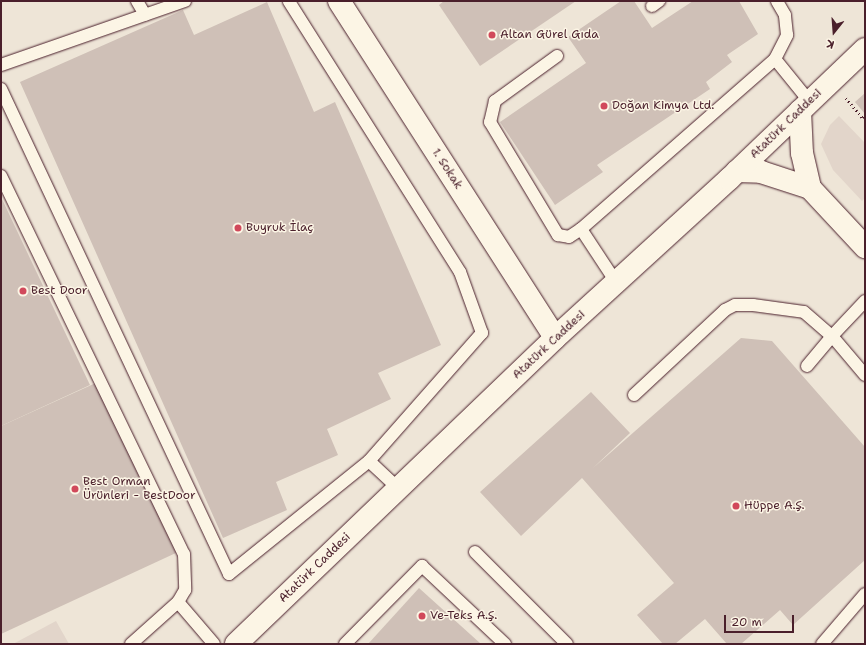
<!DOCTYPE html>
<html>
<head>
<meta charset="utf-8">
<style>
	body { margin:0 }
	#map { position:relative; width:866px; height:645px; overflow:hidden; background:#fcf5e5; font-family:"Shantell Sans",sans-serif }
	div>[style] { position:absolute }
	.built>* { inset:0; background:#eee5d7; transform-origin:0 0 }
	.green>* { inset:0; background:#e2d5ca }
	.building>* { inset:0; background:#cfc0b7 }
	.path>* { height:2.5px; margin-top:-1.25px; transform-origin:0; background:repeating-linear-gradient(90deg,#4a1f2b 0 1px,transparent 0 4px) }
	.roads { filter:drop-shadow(0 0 1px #4a1f2b) drop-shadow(0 0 1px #4a1f2b) }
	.service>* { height:12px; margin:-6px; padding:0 6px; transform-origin:6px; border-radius:6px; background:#fcf5e5 }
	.minor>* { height:22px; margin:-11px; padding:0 11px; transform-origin:11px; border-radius:11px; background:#fcf5e5 }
	.tertiary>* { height:22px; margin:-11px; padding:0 11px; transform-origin:11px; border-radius:11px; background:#fcf5e5 }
	.dots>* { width:11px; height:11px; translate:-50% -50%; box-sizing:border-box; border:2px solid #fcf5e5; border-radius:50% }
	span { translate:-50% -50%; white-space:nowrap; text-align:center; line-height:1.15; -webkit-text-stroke:3px #fcf5e5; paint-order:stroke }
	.poi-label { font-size:12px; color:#4a1f2b }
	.left { translate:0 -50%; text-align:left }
	.street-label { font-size:12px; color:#4a1f2b }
	.frame { position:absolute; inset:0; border:2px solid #4a1f2b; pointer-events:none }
	.north { position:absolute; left:814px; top:12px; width:40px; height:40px; -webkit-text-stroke:3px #fcf5e5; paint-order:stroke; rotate:197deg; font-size:11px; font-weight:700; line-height:16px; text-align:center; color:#4a1f2b }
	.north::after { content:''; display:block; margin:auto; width:14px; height:18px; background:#4a1f2b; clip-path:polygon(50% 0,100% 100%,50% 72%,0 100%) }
	.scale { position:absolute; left:724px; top:615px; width:70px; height:18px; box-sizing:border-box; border:2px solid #4a1f2b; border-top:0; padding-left:5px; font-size:12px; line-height:14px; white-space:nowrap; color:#4a1f2b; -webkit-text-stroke:3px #fcf5e5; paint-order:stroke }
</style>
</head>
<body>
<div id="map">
	<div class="built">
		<i style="left:1px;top:1px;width:864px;height:643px"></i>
	</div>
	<div class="green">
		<i style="clip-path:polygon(839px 116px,865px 143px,865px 198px,862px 201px,833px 170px,821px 144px,830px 125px)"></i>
		<i style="clip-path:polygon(56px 621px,69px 644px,13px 644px)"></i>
	</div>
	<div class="building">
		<i style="clip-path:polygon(444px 1px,576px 1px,480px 66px,439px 5px)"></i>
		<i style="clip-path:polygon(621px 1px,634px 1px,652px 28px,693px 1px,739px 1px,758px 34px,727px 55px,732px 62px,706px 82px,710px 89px,597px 165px,603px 172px,555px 205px,500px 122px,586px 63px,568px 37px)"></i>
		<i style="clip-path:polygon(267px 2px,314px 112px,335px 102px,441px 345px,378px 373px,391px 399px,327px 429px,338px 455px,276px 482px,287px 510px,223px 538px,20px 82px,183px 10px,194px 35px)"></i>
		<i style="clip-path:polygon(865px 93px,865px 114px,855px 102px)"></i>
		<i style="clip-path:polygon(1px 197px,90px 385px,1px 426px)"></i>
		<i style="clip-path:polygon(741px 338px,772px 341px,865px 447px,865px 560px,793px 625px,780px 610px,741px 644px,727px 644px,705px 619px,675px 644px,663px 644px,637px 615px,674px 583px,582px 478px,521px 536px,480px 492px,591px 392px,630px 433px,593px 468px)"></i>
		<i style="clip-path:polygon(98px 382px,178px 552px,1px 634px,1px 426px)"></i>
		<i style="clip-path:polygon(419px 588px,481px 644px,368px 644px)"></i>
	</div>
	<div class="path">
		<i style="left:846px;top:98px;width:26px;rotate:50deg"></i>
		<i style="left:863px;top:118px;width:4px;rotate:-56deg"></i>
	</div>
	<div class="roads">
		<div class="service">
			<i style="left:137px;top:1px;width:16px;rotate:60deg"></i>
			<i style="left:652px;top:6px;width:9px;rotate:-36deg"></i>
			<i style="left:557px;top:56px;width:77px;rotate:144deg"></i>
			<i style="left:495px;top:101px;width:22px;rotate:103deg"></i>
			<i style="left:490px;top:122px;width:132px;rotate:59deg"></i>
			<i style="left:558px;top:235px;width:11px;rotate:10deg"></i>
			<i style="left:569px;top:237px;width:14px;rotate:-34deg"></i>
			<i style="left:581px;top:229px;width:258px;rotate:-41.2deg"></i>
			<i style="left:775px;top:59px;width:27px;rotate:-63deg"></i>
			<i style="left:787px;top:35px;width:20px;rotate:-96deg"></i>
			<i style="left:785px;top:15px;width:16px;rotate:-120deg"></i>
			<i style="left:775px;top:59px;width:55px;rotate:50.9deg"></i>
			<i style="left:1px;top:65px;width:195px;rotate:-19.2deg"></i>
			<i style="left:1px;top:89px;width:536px;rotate:64.82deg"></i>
			<i style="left:229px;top:574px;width:180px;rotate:-38.9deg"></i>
			<i style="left:369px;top:461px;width:171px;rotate:-48.6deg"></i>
			<i style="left:482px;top:333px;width:65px;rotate:-109.8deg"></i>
			<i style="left:460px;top:272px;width:320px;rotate:-122.3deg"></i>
			<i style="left:1px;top:176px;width:420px;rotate:64.2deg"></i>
			<i style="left:184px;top:554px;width:36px;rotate:88deg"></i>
			<i style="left:185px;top:590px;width:14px;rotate:120deg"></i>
			<i style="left:178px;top:602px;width:55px;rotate:49.4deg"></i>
			<i style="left:581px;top:229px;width:64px;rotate:56.6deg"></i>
			<i style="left:807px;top:366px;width:39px;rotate:-50deg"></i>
			<i style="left:832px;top:336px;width:51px;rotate:49.8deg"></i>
			<i style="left:634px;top:395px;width:125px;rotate:-43deg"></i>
			<i style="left:725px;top:310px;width:11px;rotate:-27deg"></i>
			<i style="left:735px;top:305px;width:18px"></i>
			<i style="left:753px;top:305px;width:51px;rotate:7.8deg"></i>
			<i style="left:804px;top:312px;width:37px;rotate:41deg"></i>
			<i style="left:832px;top:336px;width:48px;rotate:-46.7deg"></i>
			<i style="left:369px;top:461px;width:40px;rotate:43deg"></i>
			<i style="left:475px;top:552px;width:130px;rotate:45deg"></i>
			<i style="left:131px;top:644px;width:63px;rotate:-41.8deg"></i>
			<i style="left:345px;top:644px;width:110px;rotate:-45.4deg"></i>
			<i style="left:422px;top:566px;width:114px;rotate:43.2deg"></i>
			<i style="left:822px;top:644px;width:66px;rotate:-49.3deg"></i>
		</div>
		<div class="minor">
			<i style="left:339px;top:1px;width:400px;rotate:57.3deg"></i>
			<i style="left:800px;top:111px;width:42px;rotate:87.3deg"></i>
			<i style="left:802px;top:153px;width:36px;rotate:77deg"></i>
			<i style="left:737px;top:171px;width:24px;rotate:2deg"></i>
			<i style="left:761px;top:172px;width:52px;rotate:18.1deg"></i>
			<i style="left:810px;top:188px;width:81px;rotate:47deg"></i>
		</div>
		<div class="tertiary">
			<i style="left:236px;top:644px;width:442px;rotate:-43.8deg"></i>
			<i style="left:555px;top:338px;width:236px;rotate:-42.4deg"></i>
			<i style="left:729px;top:179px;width:188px;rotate:-43.7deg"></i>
		</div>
	</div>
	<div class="dots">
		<i style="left:492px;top:35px;background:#d1495b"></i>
		<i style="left:604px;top:106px;background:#d1495b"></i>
		<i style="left:238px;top:228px;background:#d1495b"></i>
		<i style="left:23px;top:291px;background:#d1495b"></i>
		<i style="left:75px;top:489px;background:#d1495b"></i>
		<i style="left:736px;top:506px;background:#d1495b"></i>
		<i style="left:422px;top:616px;background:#d1495b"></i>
	</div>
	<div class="poi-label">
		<span class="left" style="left:500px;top:35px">Altan Gürel Gıda</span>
		<span class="left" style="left:612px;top:106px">Doğan Kimya Ltd.</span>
		<span class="left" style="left:246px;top:228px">Buyruk İlaç</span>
		<span class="left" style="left:31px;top:291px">Best Door</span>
		<span class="left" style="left:83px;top:489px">Best Orman<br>Ürünleri - BestDoor</span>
		<span class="left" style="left:744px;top:506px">Hüppe A.Ş.</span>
		<span class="left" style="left:430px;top:616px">Ve-Teks A.Ş.</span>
	</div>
	<div class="street-label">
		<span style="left:786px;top:124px;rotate:-44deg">Atatürk Caddesi</span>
		<span style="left:447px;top:169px;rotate:57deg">1. Sokak</span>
		<span style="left:549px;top:345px;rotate:-43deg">Atatürk Caddesi</span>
		<span style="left:315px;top:568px;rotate:-44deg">Atatürk Caddesi</span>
	</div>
	<div class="frame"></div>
	<div class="north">K</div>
	<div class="scale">20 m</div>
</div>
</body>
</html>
